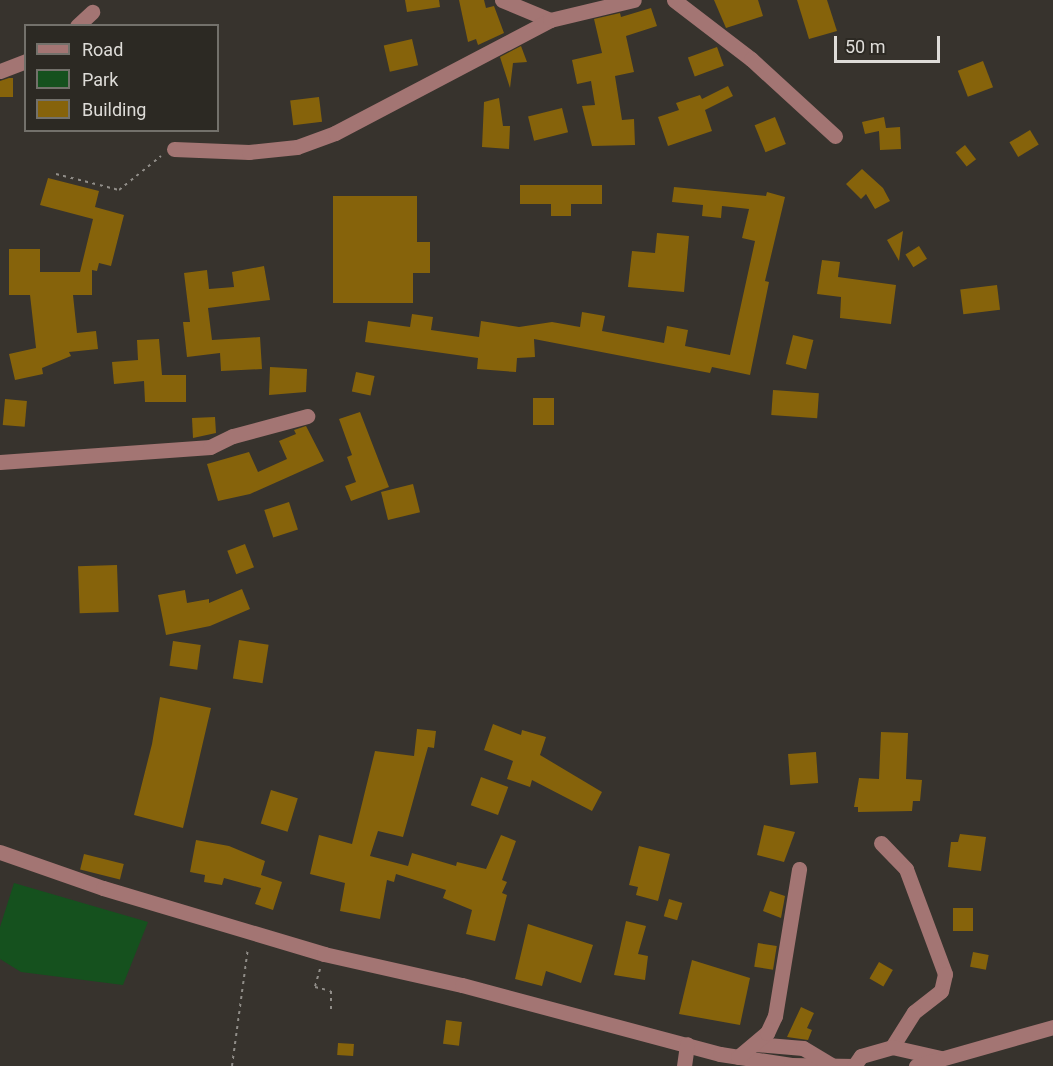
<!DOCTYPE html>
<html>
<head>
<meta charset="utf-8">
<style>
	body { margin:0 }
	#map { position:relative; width:1053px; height:1066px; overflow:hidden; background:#37332d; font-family:Roboto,sans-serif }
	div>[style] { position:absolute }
	.green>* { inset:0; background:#15511e }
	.building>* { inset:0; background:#86630b; transform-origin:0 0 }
	.path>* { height:2px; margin-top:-1px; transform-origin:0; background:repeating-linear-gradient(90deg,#908d88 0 3px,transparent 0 7.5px) }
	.minor>* { height:15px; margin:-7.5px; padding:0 7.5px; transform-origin:7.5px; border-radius:7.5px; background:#a37573 }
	span { translate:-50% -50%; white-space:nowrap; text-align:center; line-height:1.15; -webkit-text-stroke:6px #2c2923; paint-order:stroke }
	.legend { position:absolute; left:24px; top:24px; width:195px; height:108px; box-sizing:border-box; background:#2c2923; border:2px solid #73716b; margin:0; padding:8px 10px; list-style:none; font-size:18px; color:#dedcd8 }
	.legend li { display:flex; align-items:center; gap:12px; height:30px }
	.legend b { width:30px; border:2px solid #73716b }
	.scale { position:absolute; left:834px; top:36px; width:106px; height:27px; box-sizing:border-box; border:3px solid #dedcd8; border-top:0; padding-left:8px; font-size:18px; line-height:21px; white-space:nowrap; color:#dedcd8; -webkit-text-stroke:4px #2c2923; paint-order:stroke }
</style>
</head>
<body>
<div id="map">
	<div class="green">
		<i style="clip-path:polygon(14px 883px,148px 922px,123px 985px,21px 972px,0 959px,0 927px)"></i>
	</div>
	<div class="building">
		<i style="clip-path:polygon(405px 0,439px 0,440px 7px,407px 12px)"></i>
		<i style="clip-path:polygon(459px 0,484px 0,486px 8px,494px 6px,504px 33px,478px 45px,476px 39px,468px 42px)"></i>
		<i style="clip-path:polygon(714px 0,758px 0,763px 16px,726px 28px)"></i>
		<i style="clip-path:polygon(797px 0,827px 0,837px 31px,809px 39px)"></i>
		<i style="clip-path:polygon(651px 8px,657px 26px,626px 36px,634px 72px,615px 76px,622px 120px,634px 119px,635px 145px,592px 146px,582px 106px,595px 105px,591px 81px,577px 84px,572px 60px,602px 53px,594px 19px,620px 13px,621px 17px)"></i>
		<i style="left:412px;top:39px;width:27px;height:29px;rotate:77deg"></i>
		<i style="clip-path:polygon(521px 46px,527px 62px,513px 63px,510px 88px,500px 57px)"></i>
		<i style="left:717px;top:47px;width:20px;height:31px;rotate:70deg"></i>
		<i style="left:983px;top:61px;width:28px;height:27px;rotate:69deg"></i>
		<i style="clip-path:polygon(9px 78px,13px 78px,13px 97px,0 97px,0 81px)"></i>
		<i style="clip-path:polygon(728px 86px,733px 96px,705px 110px,712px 131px,668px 146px,658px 117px,679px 110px,676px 103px,700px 95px,702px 99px)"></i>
		<i style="left:319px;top:97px;width:25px;height:29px;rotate:83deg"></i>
		<i style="clip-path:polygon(499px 98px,503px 126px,510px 126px,509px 149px,482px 147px,484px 102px)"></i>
		<i style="left:562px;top:108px;width:25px;height:35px;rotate:76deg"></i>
		<i style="left:775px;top:117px;width:29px;height:22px;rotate:68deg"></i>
		<i style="clip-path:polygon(884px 117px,886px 128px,900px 127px,901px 149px,880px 150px,879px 131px,865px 134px,862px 122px)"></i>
		<i style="left:1030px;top:130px;width:17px;height:24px;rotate:59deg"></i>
		<i style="left:965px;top:145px;width:18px;height:12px;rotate:52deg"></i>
		<i style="clip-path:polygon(862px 169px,883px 188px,890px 201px,875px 209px,866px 194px,861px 199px,846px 184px)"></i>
		<i style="clip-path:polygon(48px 178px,99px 191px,95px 207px,124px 215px,111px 266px,99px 263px,97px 271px,92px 270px,92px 295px,73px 295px,77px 333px,96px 331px,98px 349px,69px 352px,71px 356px,42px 368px,43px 374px,15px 380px,9px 354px,36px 348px,30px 295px,9px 295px,9px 249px,40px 249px,40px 272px,80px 272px,93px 219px,40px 205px)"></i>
		<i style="clip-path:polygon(520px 185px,602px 185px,602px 204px,571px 204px,571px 216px,551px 216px,551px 204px,520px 204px)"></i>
		<i style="clip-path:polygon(674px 187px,766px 196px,767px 192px,785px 197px,765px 281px,769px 282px,750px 375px,712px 367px,710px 373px,534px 339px,535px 357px,517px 358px,516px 372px,477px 369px,478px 358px,365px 342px,368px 321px,410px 327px,412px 314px,433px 317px,431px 330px,479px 337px,481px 321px,519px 327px,552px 322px,580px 327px,582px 312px,605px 316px,602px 331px,664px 343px,667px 326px,688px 330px,685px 346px,730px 355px,755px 241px,742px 238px,749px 209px,722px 206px,721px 218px,702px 216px,703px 205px,672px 202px)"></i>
		<i style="clip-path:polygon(333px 196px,417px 196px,417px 242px,430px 242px,430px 273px,413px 273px,413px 303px,333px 303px)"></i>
		<i style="clip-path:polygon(903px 231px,899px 261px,887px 240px)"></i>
		<i style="clip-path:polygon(657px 233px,689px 236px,684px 292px,628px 287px,632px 251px,655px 253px)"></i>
		<i style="left:919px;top:246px;width:15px;height:16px;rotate:58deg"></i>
		<i style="clip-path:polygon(822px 260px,840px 262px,838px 277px,896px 285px,891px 324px,840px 318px,841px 297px,817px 294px)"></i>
		<i style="clip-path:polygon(264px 266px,270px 300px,208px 308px,212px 340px,260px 337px,262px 369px,221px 371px,220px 353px,187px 357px,183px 322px,190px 322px,184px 273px,207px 270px,209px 289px,234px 287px,232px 272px)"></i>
		<i style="left:997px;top:285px;width:25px;height:37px;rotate:83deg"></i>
		<i style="left:793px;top:335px;width:21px;height:30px;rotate:14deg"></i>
		<i style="clip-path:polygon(159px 339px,162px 375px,186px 375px,186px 402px,145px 402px,144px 381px,114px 384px,112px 362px,138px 360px,137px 340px)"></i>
		<i style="clip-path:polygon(270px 367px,307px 369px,306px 392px,269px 395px)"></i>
		<i style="left:356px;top:372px;width:19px;height:20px;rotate:12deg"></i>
		<i style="left:773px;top:390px;width:46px;height:25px;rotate:4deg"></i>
		<i style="left:554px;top:398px;width:27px;height:21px;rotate:90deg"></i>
		<i style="left:5px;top:399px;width:22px;height:26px;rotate:5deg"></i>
		<i style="clip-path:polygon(360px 412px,389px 487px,351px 501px,345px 486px,356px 482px,347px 457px,352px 455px,339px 419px)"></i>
		<i style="clip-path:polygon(215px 417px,216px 433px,193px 438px,192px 418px)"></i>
		<i style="clip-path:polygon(306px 426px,324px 461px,250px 494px,218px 501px,207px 464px,249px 452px,258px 472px,287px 459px,279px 441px,296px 434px,294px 430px)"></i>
		<i style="left:413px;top:484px;width:29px;height:33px;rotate:76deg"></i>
		<i style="left:289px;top:502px;width:29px;height:26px;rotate:72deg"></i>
		<i style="left:245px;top:544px;width:25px;height:19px;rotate:69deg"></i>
		<i style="left:117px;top:565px;width:47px;height:39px;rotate:88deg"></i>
		<i style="clip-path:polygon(242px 589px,250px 609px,210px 626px,166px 635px,158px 595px,185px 590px,187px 603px,209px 599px,209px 603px)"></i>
		<i style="left:239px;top:640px;width:30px;height:39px;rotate:9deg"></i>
		<i style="left:173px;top:641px;width:28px;height:25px;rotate:8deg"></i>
		<i style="clip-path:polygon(160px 697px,211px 708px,183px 828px,134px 815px,152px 744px)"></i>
		<i style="clip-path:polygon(493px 724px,521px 735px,522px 730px,546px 737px,540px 755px,602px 792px,592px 811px,532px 780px,530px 787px,507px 779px,513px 761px,484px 750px)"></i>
		<i style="clip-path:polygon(417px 729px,436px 731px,434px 748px,428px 747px,403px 837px,378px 831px,370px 856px,408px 866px,412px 853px,456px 866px,457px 862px,486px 869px,501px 835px,516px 841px,502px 880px,507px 882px,502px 893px,507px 895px,495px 941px,466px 934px,472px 910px,443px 898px,446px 890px,396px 874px,394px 882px,387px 880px,380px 919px,340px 911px,345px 883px,310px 874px,319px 835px,352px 844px,375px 751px,414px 756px)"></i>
		<i style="clip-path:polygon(881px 732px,908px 733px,906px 779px,922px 780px,920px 801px,913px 801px,912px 811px,858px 812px,858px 807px,854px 807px,859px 778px,879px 779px)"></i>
		<i style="left:816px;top:752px;width:31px;height:28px;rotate:86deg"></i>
		<i style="left:481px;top:777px;width:29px;height:30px;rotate:20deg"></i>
		<i style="left:271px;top:790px;width:28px;height:35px;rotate:17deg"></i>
		<i style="clip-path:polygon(764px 825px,795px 832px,784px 862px,757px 855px)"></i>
		<i style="clip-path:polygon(960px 834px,986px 837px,981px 871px,948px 867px,951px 842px,958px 842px)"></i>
		<i style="clip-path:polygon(196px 840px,229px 846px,265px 861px,261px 875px,282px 882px,273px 910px,255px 904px,261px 888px,224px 878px,222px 885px,204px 882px,205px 875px,190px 872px)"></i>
		<i style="clip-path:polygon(639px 846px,670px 854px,658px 901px,636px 895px,638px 887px,629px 885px)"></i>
		<i style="left:84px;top:854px;width:41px;height:16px;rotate:14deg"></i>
		<i style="clip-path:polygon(770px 891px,785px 896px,781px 918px,763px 911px)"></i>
		<i style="left:669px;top:899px;width:14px;height:18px;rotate:17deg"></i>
		<i style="left:953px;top:908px;width:20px;height:23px"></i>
		<i style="clip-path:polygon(626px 921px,646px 926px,638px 954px,648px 956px,645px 980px,614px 975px)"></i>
		<i style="clip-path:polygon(528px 924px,593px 945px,581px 983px,546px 971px,542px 986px,515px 979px)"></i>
		<i style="left:758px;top:943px;width:19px;height:24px;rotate:9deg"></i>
		<i style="left:973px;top:952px;width:16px;height:15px;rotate:11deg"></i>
		<i style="clip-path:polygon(692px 960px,750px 978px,740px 1025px,679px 1014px)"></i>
		<i style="left:879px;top:962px;width:16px;height:19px;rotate:30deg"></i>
		<i style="clip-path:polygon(801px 1007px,814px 1013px,807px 1028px,812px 1030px,808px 1040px,787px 1037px)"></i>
		<i style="left:446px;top:1020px;width:16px;height:24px;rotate:7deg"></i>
		<i style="left:338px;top:1043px;width:16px;height:12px;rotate:4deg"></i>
	</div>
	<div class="path">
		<i style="left:56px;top:174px;width:65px;rotate:14.3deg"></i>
		<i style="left:119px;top:190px;width:54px;rotate:-39deg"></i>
		<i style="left:320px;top:969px;width:19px;rotate:106deg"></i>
		<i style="left:315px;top:987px;width:16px;rotate:14deg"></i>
		<i style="left:331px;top:991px;width:22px;rotate:90deg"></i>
		<i style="left:232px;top:1066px;width:120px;rotate:-82.3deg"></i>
	</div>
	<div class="minor">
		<i style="left:502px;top:0;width:52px;rotate:22.6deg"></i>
		<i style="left:674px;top:0;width:97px;rotate:37.5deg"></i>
		<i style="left:751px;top:59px;width:114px;rotate:42.5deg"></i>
		<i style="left:77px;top:26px;width:21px;rotate:-43deg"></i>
		<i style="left:0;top:71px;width:28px;rotate:-21deg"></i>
		<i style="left:174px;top:149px;width:75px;rotate:2.3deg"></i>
		<i style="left:249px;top:152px;width:48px;rotate:-5.9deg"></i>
		<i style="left:297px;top:147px;width:40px;rotate:-20.2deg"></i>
		<i style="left:335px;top:133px;width:243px;rotate:-27.7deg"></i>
		<i style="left:550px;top:20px;width:86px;rotate:-13.4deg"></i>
		<i style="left:0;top:462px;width:211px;rotate:-4.1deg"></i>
		<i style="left:210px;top:447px;width:25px;rotate:-26deg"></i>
		<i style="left:233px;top:436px;width:77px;rotate:-15.1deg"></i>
		<i style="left:881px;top:843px;width:36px;rotate:46deg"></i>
		<i style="left:906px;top:869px;width:112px;rotate:69.6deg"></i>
		<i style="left:945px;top:974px;width:17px;rotate:103deg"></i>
		<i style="left:941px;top:991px;width:34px;rotate:142deg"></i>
		<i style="left:914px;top:1012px;width:41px;rotate:122.2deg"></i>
		<i style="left:0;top:852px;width:109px;rotate:19.3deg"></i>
		<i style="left:103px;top:888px;width:231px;rotate:16.6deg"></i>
		<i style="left:324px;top:954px;width:141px;rotate:12.7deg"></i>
		<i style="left:462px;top:985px;width:267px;rotate:15deg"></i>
		<i style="left:720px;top:1054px;width:72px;rotate:8.8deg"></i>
		<i style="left:791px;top:1065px;width:64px;rotate:0.9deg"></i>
		<i style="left:755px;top:1044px;width:48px;rotate:4.8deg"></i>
		<i style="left:803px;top:1048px;width:33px;rotate:31deg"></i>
		<i style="left:738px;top:1057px;width:38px;rotate:-40deg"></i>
		<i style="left:767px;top:1033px;width:19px;rotate:-65deg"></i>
		<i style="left:775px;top:1016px;width:149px;rotate:-80.7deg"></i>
		<i style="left:684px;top:1066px;width:22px;rotate:-82deg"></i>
		<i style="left:854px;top:1066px;width:12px;rotate:-55deg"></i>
		<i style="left:861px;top:1056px;width:32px;rotate:-16deg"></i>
		<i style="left:892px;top:1047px;width:50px;rotate:12.7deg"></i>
		<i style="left:916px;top:1066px;width:142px;rotate:-15.9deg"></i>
	</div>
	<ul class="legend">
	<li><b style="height:8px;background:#a37573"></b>Road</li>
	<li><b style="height:16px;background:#15511e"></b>Park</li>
	<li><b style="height:16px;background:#86630b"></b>Building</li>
	</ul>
	<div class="scale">50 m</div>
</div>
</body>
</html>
